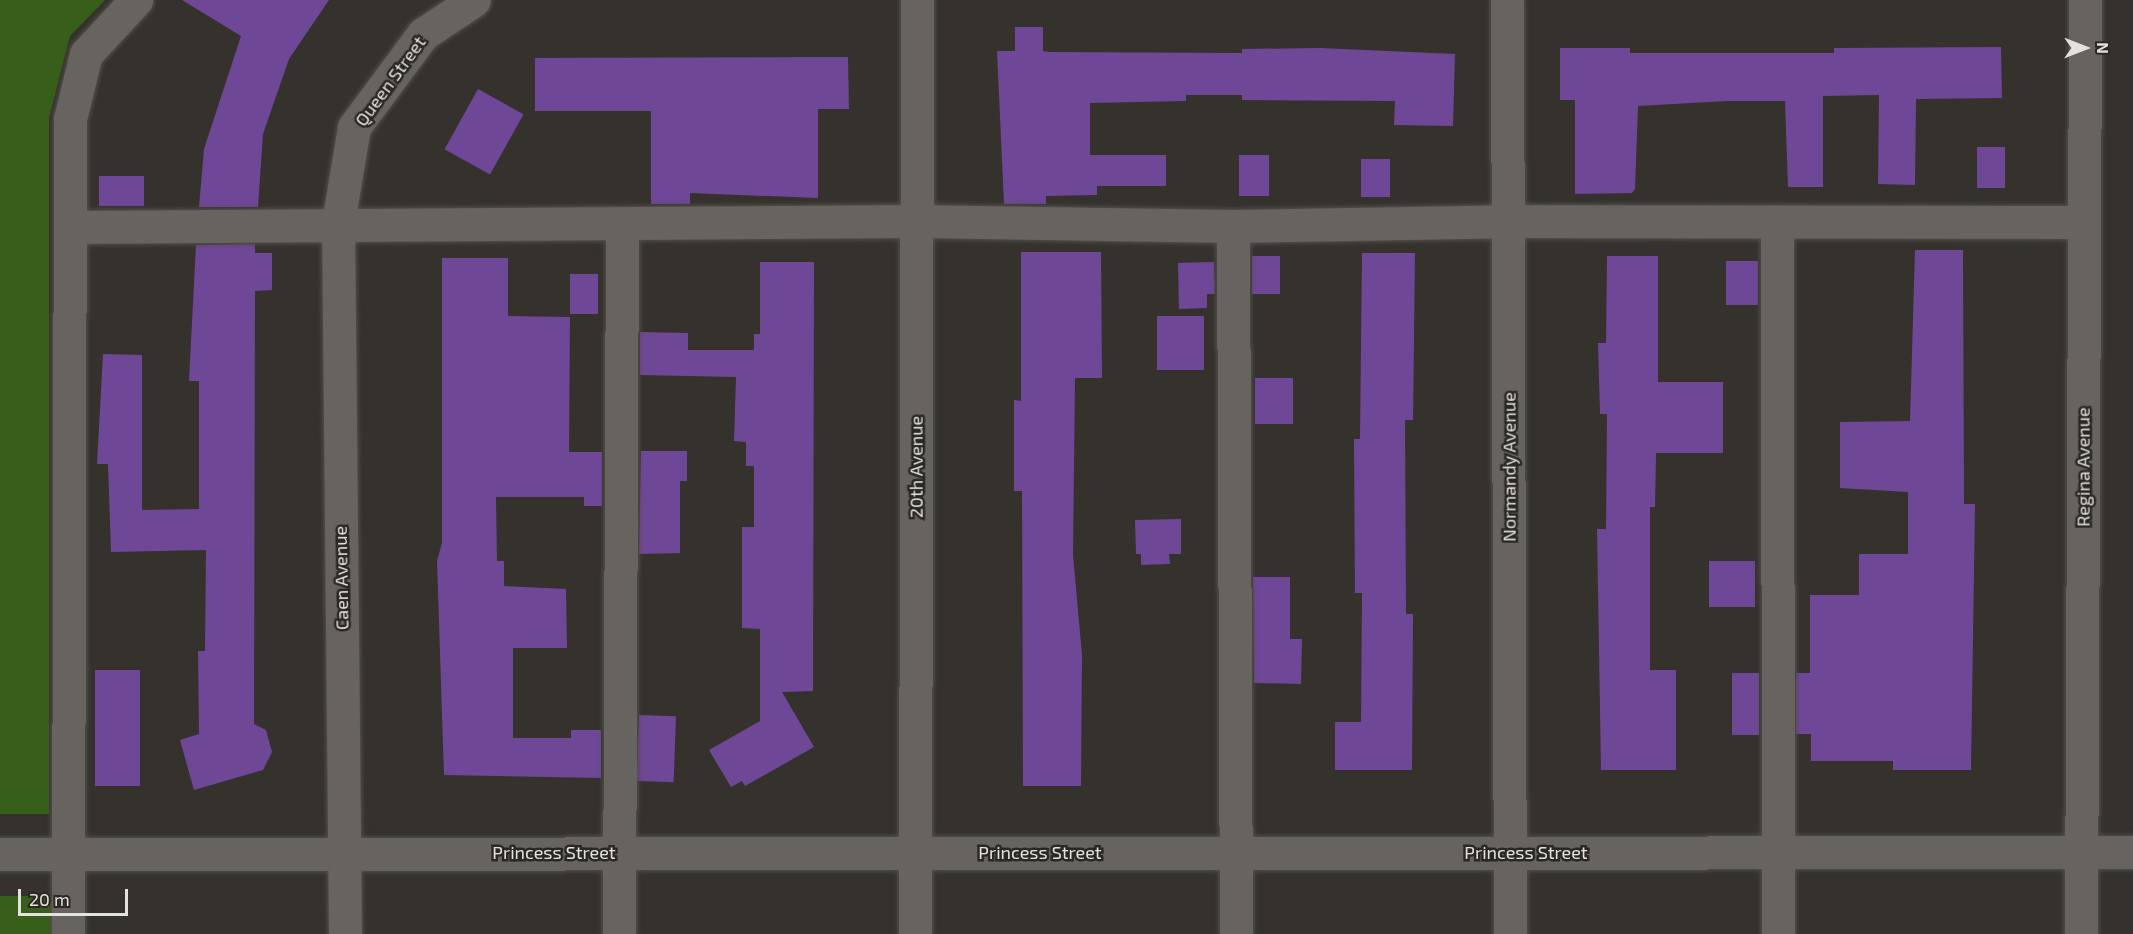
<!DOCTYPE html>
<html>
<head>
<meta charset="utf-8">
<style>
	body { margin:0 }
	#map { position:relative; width:2133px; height:934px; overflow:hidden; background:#35322d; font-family:"Exo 2",sans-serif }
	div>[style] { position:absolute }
	.green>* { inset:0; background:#375f1a; transform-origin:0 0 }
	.building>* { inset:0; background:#6f4797; transform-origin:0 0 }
	.roads { filter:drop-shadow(0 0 2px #514e4a) drop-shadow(0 0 2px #514e4a) }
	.minor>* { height:33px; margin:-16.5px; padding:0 16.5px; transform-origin:16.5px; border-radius:16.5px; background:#67635e }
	span { translate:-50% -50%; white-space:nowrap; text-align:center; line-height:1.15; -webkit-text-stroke:5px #2b2823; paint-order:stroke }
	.street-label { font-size:18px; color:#e4e2df }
	.north { position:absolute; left:2055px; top:18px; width:60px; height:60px; -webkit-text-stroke:4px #2b2823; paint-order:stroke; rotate:90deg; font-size:16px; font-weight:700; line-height:24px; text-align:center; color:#e4e2df }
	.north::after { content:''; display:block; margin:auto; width:21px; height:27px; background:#e4e2df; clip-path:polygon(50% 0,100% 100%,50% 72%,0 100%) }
	.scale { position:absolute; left:18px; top:889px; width:110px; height:27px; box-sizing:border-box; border:3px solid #e4e2df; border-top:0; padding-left:8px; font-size:18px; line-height:21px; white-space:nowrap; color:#e4e2df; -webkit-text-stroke:4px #2b2823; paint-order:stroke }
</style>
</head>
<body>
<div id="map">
	<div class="green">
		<i style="clip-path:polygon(0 0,105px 0,70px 36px,49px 118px,49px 814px,0 814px)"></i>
		<i style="left:0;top:896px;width:60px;height:38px"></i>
	</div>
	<div class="building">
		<i style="clip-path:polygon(182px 0,329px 0,289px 59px,263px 134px,258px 207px,199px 207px,204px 149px,241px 36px)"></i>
		<i style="clip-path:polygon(1015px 27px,1043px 27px,1043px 51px,1049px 52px,1242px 53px,1242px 49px,1320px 48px,1455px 54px,1453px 126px,1394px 125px,1395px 101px,1242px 100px,1242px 95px,1186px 95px,1186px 101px,1090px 103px,1090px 155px,1166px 155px,1166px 186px,1097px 186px,1097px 195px,1046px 196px,1046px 204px,1004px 204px,997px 51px,1015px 51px)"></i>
		<i style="clip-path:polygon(2001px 47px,2002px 98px,1916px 99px,1915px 185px,1878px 184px,1879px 95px,1823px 96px,1823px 187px,1788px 187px,1785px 101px,1727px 101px,1638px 106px,1635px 189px,1632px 193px,1575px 194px,1575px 100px,1560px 100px,1560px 48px,1630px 48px,1630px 53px,1834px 53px,1834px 48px)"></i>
		<i style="clip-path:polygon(848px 57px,849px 109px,818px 109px,818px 198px,690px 193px,690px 204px,651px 204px,651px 111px,535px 111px,535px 58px)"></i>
		<i style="left:478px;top:89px;width:52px;height:69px;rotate:29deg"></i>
		<i style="left:2005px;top:147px;width:41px;height:28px;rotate:90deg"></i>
		<i style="left:1239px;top:155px;width:30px;height:41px"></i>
		<i style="left:1361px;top:159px;width:29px;height:38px"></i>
		<i style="left:144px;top:176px;width:30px;height:45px;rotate:90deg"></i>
		<i style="clip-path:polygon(255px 244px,255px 253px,272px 253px,272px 290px,255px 291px,254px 724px,266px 730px,272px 752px,263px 770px,194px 790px,180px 740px,199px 734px,198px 651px,205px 651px,206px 550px,111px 552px,108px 464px,97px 464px,103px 354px,142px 355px,142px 510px,199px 509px,199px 381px,189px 381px,196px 245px)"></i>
		<i style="clip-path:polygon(1915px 250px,1963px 250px,1964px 504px,1975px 504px,1971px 770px,1893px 770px,1893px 761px,1811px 761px,1811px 734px,1796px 734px,1796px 673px,1810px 673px,1810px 595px,1859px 595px,1859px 554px,1908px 554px,1908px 492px,1840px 488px,1840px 422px,1910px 421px)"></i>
		<i style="clip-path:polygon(1021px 252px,1101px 252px,1102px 378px,1075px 378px,1073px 555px,1082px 655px,1081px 786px,1023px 786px,1022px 491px,1014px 491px,1014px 400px,1021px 401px)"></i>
		<i style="clip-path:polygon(1362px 253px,1415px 253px,1413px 420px,1405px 420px,1406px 614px,1413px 614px,1412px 770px,1335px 770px,1335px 722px,1361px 722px,1362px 593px,1355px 593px,1354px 439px,1360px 439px)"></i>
		<i style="left:1252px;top:256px;width:28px;height:38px"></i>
		<i style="clip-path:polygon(1607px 256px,1658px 256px,1658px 382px,1723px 382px,1723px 453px,1656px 453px,1655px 507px,1650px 507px,1650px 670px,1676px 670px,1676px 770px,1601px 770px,1597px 529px,1606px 529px,1607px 414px,1600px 414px,1598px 343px,1606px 343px)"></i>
		<i style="clip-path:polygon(442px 258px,508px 258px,508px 316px,570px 317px,569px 452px,602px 452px,602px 506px,584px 506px,584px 497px,496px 497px,497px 561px,504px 561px,504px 586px,566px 589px,567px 648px,513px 648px,513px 738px,571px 738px,571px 730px,601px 730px,601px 778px,444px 775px,437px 561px,442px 543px)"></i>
		<i style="left:1726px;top:261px;width:32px;height:44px"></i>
		<i style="clip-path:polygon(760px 262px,814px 262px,813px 691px,782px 692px,814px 747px,745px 786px,742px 781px,731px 787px,709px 750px,760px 721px,760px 629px,742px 628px,742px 527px,754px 527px,754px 466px,746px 466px,746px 442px,734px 441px,736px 377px,640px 375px,640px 332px,688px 333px,688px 350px,754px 350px,754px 334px,760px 334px)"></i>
		<i style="clip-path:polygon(1214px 262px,1215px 294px,1207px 294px,1207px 308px,1179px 309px,1178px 263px)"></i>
		<i style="left:570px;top:274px;width:28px;height:40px"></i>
		<i style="left:1157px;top:316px;width:47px;height:54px"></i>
		<i style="left:1293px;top:378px;width:46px;height:38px;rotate:90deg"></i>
		<i style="clip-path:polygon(641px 451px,687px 451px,687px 481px,680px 481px,680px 553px,639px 554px)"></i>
		<i style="clip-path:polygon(1181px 519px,1181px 554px,1169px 554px,1170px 564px,1141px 565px,1141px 554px,1136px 554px,1135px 520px)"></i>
		<i style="left:1709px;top:561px;width:46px;height:46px"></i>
		<i style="clip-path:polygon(1253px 577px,1290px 577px,1290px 639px,1302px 639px,1301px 684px,1254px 683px)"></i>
		<i style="left:95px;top:670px;width:45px;height:116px"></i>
		<i style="left:1732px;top:673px;width:27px;height:62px"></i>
		<i style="left:639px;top:715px;width:37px;height:66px;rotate:2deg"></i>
	</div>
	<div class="roads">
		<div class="minor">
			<i style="left:1507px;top:0;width:934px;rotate:89.82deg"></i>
			<i style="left:1777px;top:222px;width:712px;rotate:89.92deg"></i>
			<i style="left:1233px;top:226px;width:708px;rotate:89.76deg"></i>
			<i style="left:70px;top:227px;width:846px;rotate:-0.41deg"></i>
			<i style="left:916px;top:221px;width:317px;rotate:0.9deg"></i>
			<i style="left:1233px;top:226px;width:276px;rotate:-1deg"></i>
			<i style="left:1509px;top:221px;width:575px;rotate:0.1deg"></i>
			<i style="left:0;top:854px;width:2133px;rotate:-0.05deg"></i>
			<i style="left:68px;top:934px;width:815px;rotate:-89.86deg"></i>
			<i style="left:70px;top:119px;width:67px;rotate:-76.2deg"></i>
			<i style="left:86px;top:54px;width:74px;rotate:-47.2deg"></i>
			<i style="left:345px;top:934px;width:711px;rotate:-90.56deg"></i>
			<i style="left:338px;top:223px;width:97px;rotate:-80.5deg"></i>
			<i style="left:354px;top:127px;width:116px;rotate:-53.4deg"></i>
			<i style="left:423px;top:34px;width:61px;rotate:-33.7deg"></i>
			<i style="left:619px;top:934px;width:710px;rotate:-89.76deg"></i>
			<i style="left:915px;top:934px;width:934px;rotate:-89.88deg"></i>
			<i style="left:2081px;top:934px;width:934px;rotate:-89.75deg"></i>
		</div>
	</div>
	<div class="street-label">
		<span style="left:390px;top:81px;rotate:-54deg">Queen Street</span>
		<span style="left:916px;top:467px;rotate:-90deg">20th Avenue</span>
		<span style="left:1509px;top:467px;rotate:-90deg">Normandy Avenue</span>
		<span style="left:2083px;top:467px;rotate:-90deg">Regina Avenue</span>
		<span style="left:341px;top:578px;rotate:-91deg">Caen Avenue</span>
		<span style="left:554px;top:852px">Princess Street</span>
		<span style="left:1040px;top:852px">Princess Street</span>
		<span style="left:1526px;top:852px">Princess Street</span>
	</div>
	<div class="north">N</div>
	<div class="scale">20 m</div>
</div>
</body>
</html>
